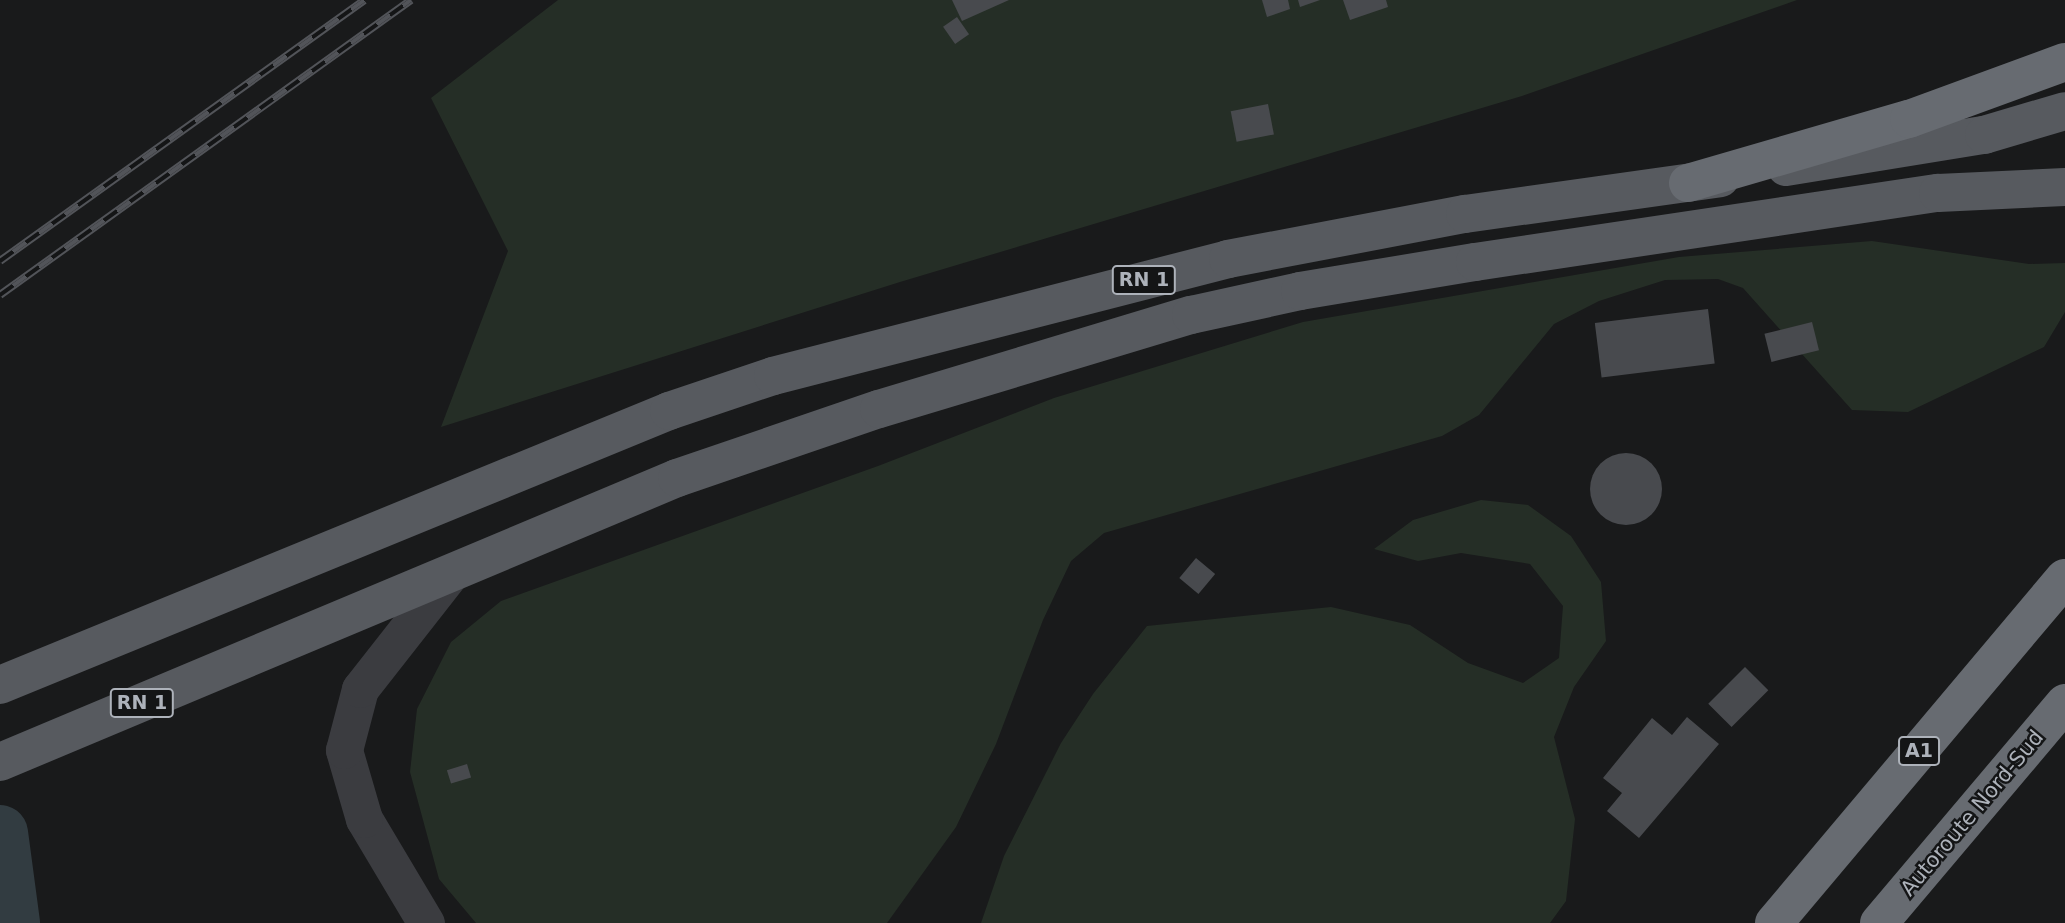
<!DOCTYPE html>
<html>
<head>
<meta charset="utf-8">
<style>
	body { margin:0 }
	#map { position:relative; width:2065px; height:923px; overflow:hidden; background:#191a1b; font-family:"DejaVu Sans",sans-serif }
	div>[style] { position:absolute }
	.green>* { inset:0; background:#252e26 }
	.river>* { height:56px; margin:-28px; padding:0 28px; transform-origin:28px; border-radius:28px; background:#323c41 }
	.building>* { inset:0; background:#484a4e; transform-origin:0 0 }
	.round { border-radius:50% }
	.minor>* { height:37px; margin:-18.5px; padding:0 18.5px; transform-origin:18.5px; border-radius:18.5px; background:#3b3c40 }
	.primary>* { height:38px; margin:-19px; padding:0 19px; transform-origin:19px; border-radius:19px; background:#575a5f }
	.motorway>* { height:38px; margin:-19px; padding:0 19px; transform-origin:19px; border-radius:19px; background:#676b71 }
	.rail>* { height:8px; margin-top:-4px; transform-origin:0; background:repeating-linear-gradient(90deg,#141516 0 16px,#525459 0 32px); box-sizing:border-box; border-block:2px solid #525459 }
	span { translate:-50% -50%; white-space:nowrap; text-align:center; line-height:1.15; -webkit-text-stroke:5px #141516; paint-order:stroke }
	.shield-label span { padding:2px 5px; background:#141516; border:2px solid; border-radius:5px; -webkit-text-stroke-width:0 }
	.shield-label { font-size:19px; color:#adb2ba; font-weight:700 }
	.street-label { font-size:21px; color:#adb2ba }
</style>
</head>
<body>
<div id="map">
	<div class="green">
		<i style="clip-path:polygon(558px 0,1797px 0,1522px 96px,900px 282px,441px 427px,508px 251px,431px 98px)"></i>
		<i style="clip-path:polygon(1872px 241px,2029px 264px,2065px 263px,2065px 312px,2044px 347px,1908px 412px,1852px 410px,1743px 288px,1718px 279px,1665px 280px,1599px 301px,1554px 324px,1479px 415px,1442px 436px,1104px 533px,1071px 561px,1043px 620px,996px 744px,956px 827px,887px 923px,476px 923px,439px 879px,410px 772px,417px 709px,451px 642px,501px 601px,878px 466px,1054px 398px,1303px 322px,1679px 257px)"></i>
		<i style="clip-path:polygon(1481px 500px,1528px 505px,1571px 536px,1601px 582px,1606px 641px,1574px 687px,1554px 737px,1575px 819px,1566px 901px,1550px 923px,981px 923px,1004px 856px,1061px 743px,1093px 694px,1147px 626px,1331px 607px,1410px 625px,1468px 663px,1523px 683px,1559px 658px,1563px 606px,1530px 564px,1461px 553px,1418px 561px,1374px 549px,1413px 520px)"></i>
	</div>
	<div class="river">
		<i style="left:0;top:833px;width:91px;rotate:82.4deg"></i>
	</div>
	<div class="building">
		<i style="clip-path:polygon(952px 0,1009px 0,962px 21px)"></i>
		<i style="clip-path:polygon(1262px 0,1288px 0,1290px 9px,1267px 17px)"></i>
		<i style="clip-path:polygon(1298px 0,1320px 0,1300px 7px)"></i>
		<i style="clip-path:polygon(1343px 0,1386px 0,1388px 7px,1350px 20px)"></i>
		<i style="left:957px;top:17px;width:21px;height:17px;rotate:55deg"></i>
		<i style="left:1268px;top:104px;width:31px;height:38px;rotate:79deg"></i>
		<i style="left:1708px;top:309px;width:55px;height:114px;rotate:83deg"></i>
		<i style="left:1812px;top:322px;width:29px;height:49px;rotate:76deg"></i>
		<i class="round" style="left:1590px;top:453px;width:72px;height:72px"></i>
		<i style="left:1196px;top:558px;width:25px;height:26px;rotate:40deg"></i>
		<i style="left:1745px;top:667px;width:33px;height:52px;rotate:45deg"></i>
		<i style="clip-path:polygon(1687px 717px,1719px 744px,1639px 838px,1607px 811px,1622px 793px,1603px 778px,1652px 718px,1672px 735px)"></i>
		<i style="left:467px;top:764px;width:14px;height:21px;rotate:73deg"></i>
	</div>
	<div class="minor">
		<i style="left:426px;top:923px;width:121px;rotate:-120.8deg"></i>
		<i style="left:364px;top:819px;width:72px;rotate:-106.2deg"></i>
		<i style="left:344px;top:750px;width:63px;rotate:-75.3deg"></i>
		<i style="left:360px;top:689px;width:147px;rotate:-51.9deg"></i>
	</div>
	<div class="primary">
		<i style="left:1786px;top:167px;width:201px;rotate:-9.2deg"></i>
		<i style="left:1984px;top:135px;width:84px;rotate:-16.5deg"></i>
		<i style="left:0;top:685px;width:723px;rotate:-22.27deg"></i>
		<i style="left:669px;top:411px;width:110px;rotate:-18.6deg"></i>
		<i style="left:773px;top:376px;width:470px;rotate:-14.4deg"></i>
		<i style="left:1228px;top:259px;width:241px;rotate:-10.8deg"></i>
		<i style="left:1465px;top:214px;width:258px;rotate:-8deg"></i>
		<i style="left:0;top:762px;width:734px;rotate:-22.76deg"></i>
		<i style="left:677px;top:478px;width:213px;rotate:-18.9deg"></i>
		<i style="left:879px;top:409px;width:326px;rotate:-16.8deg"></i>
		<i style="left:1191px;top:315px;width:112px;rotate:-12.4deg"></i>
		<i style="left:1300px;top:291px;width:177px;rotate:-9.4deg"></i>
		<i style="left:1475px;top:262px;width:468px;rotate:-8.5deg"></i>
		<i style="left:1938px;top:193px;width:127px;rotate:-2.7deg"></i>
	</div>
	<div class="motorway">
		<i style="left:1688px;top:183px;width:230px;rotate:-16.2deg"></i>
		<i style="left:1909px;top:119px;width:166px;rotate:-20.1deg"></i>
		<i style="left:1774px;top:923px;width:451px;rotate:-49.9deg"></i>
		<i style="left:1879px;top:923px;width:288px;rotate:-49.8deg"></i>
	</div>
	<div class="rail">
		<i style="left:0;top:261px;width:448px;rotate:-35.6deg"></i>
		<i style="left:0;top:295px;width:506px;rotate:-35.67deg"></i>
	</div>
	<div class="shield-label">
		<span style="left:1144px;top:280px">RN 1</span>
		<span style="left:142px;top:703px">RN 1</span>
		<span style="left:1919px;top:751px">A1</span>
	</div>
	<div class="street-label">
		<span style="left:1972px;top:813px;rotate:-50deg">Autoroute Nord-Sud</span>
	</div>
</div>
</body>
</html>
